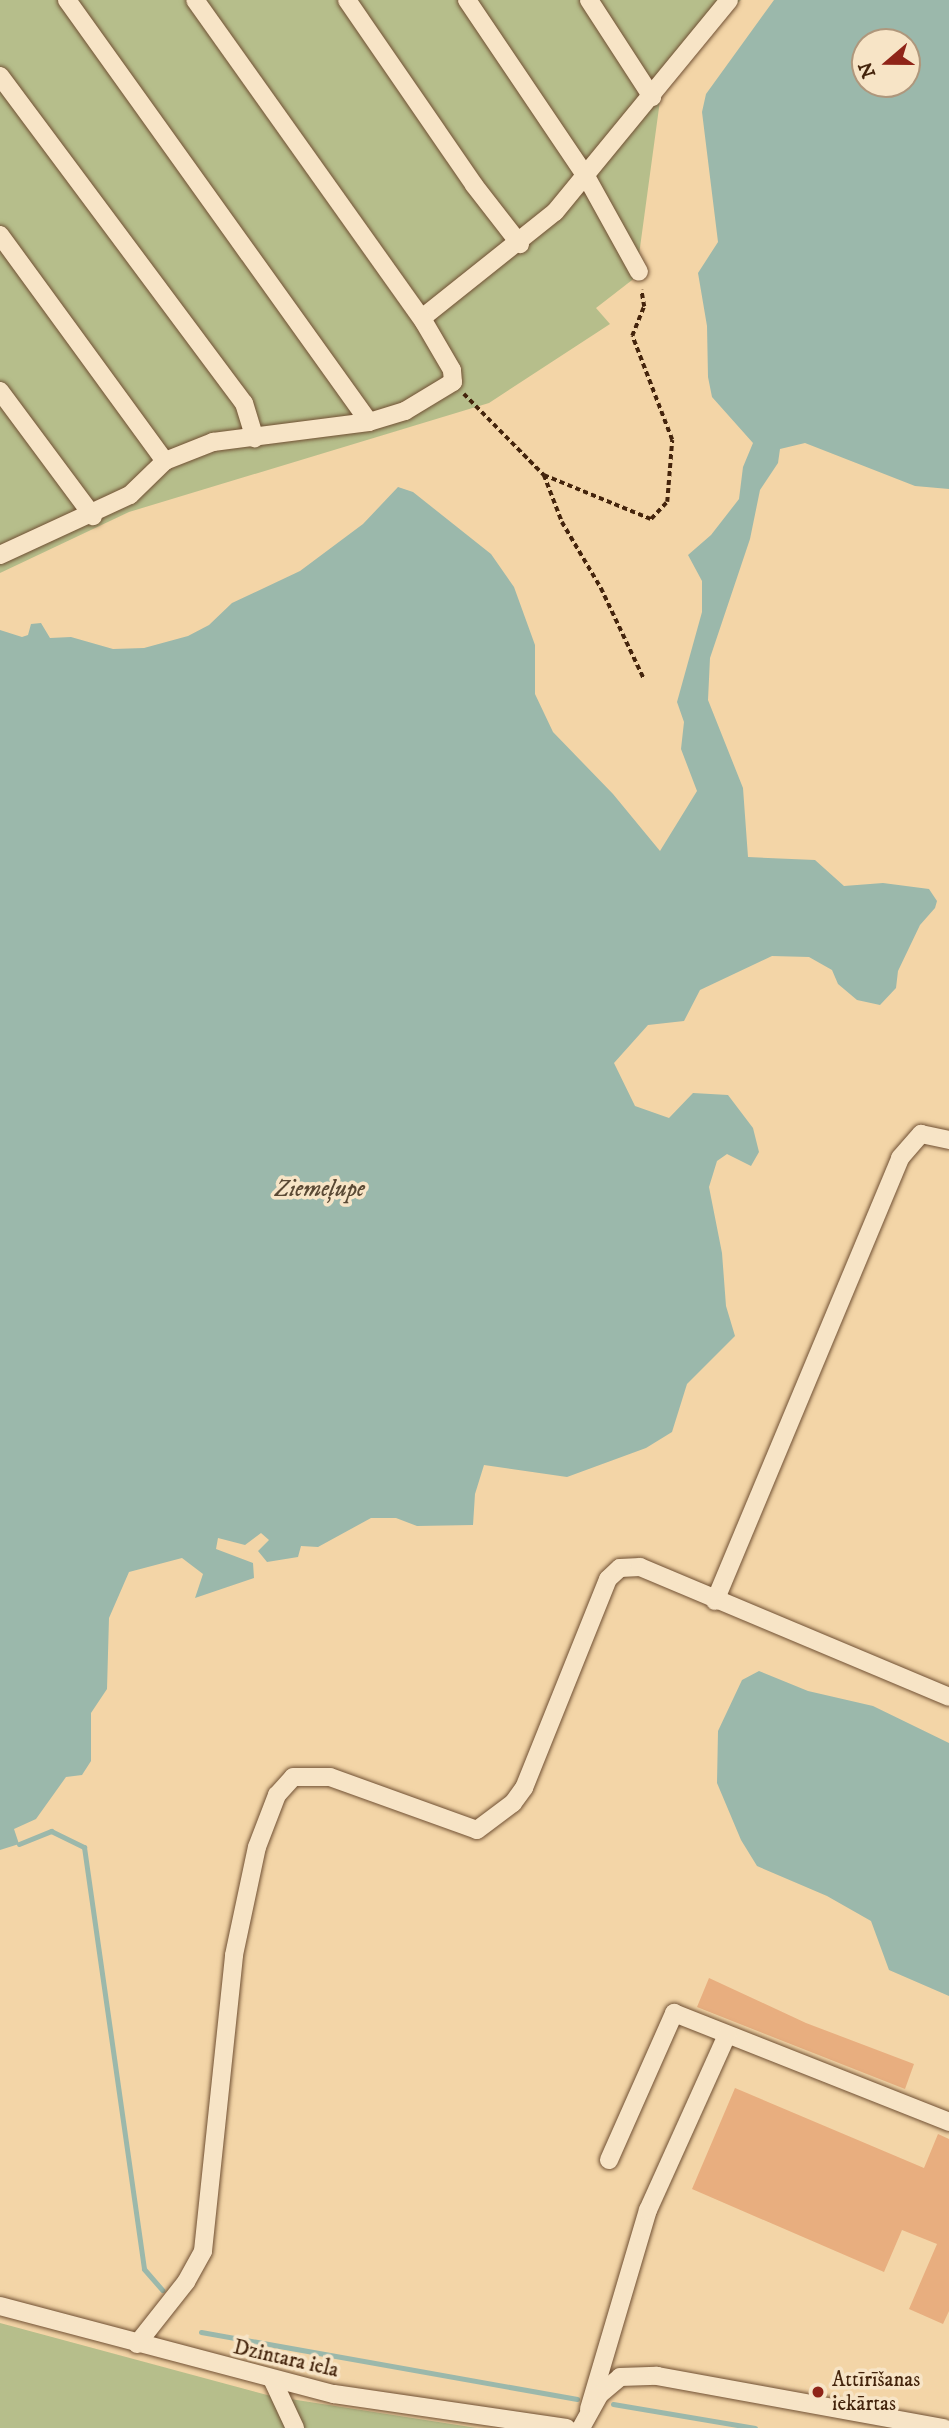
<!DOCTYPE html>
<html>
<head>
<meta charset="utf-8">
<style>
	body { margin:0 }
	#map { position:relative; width:949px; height:2428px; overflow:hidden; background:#f3d5a7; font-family:"IM FELL DW Pica",serif }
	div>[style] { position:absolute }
	.green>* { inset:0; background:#b6be8b }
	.water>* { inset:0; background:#9bb8ab }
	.stream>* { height:5px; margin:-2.5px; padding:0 2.5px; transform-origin:2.5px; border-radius:2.5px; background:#9bb8ab }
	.building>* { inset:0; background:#e8ae7f }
	.path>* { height:3.5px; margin-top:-1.75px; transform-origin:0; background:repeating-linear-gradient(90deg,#44240c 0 5px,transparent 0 8.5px) }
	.roads { filter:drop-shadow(0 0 2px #705033) drop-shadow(0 0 2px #705033) }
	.minor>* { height:18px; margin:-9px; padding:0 9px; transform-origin:9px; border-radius:9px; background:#f7e4c6 }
	.dots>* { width:19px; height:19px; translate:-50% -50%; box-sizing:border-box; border:4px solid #f7e4c6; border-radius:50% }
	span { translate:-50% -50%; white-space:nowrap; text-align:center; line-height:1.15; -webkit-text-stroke:7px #f7e4c6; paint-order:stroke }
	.street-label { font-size:21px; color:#44240c }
	.poi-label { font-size:21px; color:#44240c }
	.left { translate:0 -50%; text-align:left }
	.water-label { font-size:23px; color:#5a4934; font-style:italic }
	.north { position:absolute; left:851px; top:28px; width:70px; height:70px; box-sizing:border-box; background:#f7e4c6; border:2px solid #af977c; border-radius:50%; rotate:250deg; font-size:19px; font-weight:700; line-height:28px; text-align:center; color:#44240c }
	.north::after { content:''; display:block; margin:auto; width:24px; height:32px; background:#8f2418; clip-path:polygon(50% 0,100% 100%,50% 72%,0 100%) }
</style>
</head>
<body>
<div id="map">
	<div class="green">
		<i style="clip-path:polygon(0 0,741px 0,664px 71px,636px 277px,596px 308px,610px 324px,489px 403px,129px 512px,0 573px)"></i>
		<i style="clip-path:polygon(0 2323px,271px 2396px,477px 2428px,0 2428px)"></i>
	</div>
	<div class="water">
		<i style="clip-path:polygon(evenodd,774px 0,949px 0,949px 489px,915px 486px,805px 443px,780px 449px,778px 463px,760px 490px,750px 539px,710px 658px,708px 700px,743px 788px,748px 857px,815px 860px,844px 886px,883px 883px,929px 889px,937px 901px,935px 908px,920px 925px,898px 971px,896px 988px,880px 1005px,857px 1000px,838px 984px,832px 970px,809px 957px,772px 956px,700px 990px,684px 1021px,648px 1025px,614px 1063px,635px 1106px,669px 1118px,693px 1093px,728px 1095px,753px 1128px,759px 1152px,751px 1166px,727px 1154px,717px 1161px,709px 1187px,722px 1253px,726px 1306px,735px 1336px,687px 1384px,672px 1432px,646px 1448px,567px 1477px,484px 1465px,475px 1494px,473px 1525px,417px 1526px,396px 1518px,371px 1518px,318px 1547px,301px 1546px,298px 1557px,267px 1562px,258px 1551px,269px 1540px,261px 1533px,245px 1545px,218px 1538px,216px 1549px,253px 1563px,254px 1578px,195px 1598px,203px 1574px,182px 1558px,129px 1572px,109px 1618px,107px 1689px,91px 1713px,91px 1761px,82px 1775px,66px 1777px,36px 1819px,14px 1829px,19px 1844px,0 1850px,0 630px,22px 637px,28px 635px,31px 624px,41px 623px,50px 638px,71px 637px,113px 649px,144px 648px,188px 636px,209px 625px,232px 603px,300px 571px,363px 524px,398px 487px,413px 492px,491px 554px,514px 587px,535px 645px,535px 694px,553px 732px,613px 794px,660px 851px,697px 791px,681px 749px,684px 722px,677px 702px,702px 612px,702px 581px,688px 555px,711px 535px,739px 499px,743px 467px,753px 443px,712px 397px,708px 377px,707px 326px,698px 273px,718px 242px,702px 112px,706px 94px,774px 0,865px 42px,907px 42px,907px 84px,865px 84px,865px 42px)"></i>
		<i style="clip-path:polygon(759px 1671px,808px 1691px,873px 1706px,949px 1743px,949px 1996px,889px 1970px,871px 1921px,827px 1896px,757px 1866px,741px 1840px,717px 1783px,718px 1731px,742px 1680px)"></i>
	</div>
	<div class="stream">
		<i style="left:19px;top:1844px;width:35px;rotate:-22deg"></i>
		<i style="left:51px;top:1831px;width:37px;rotate:26deg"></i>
		<i style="left:84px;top:1847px;width:426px;rotate:81.9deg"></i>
		<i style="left:144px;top:2269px;width:28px;rotate:49deg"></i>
		<i style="left:201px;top:2332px;width:382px;rotate:10.1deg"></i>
		<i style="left:613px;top:2404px;width:144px;rotate:9.6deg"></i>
	</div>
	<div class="building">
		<i style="clip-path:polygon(709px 1978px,806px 2023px,914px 2064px,905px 2089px,697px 2007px)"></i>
		<i style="clip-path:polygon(735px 2088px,924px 2168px,938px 2134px,949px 2139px,949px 2311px,943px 2324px,909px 2309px,937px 2244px,902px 2230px,884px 2272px,692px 2189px)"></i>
	</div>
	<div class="path">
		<i style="left:464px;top:394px;width:114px;rotate:45.4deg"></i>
		<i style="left:544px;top:475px;width:50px;rotate:69deg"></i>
		<i style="left:562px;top:522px;width:77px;rotate:59.4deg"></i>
		<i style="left:601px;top:588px;width:101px;rotate:64.7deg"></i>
		<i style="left:544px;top:475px;width:116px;rotate:22.4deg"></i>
		<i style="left:651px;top:519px;width:23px;rotate:-47deg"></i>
		<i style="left:667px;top:502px;width:62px;rotate:-85.4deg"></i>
		<i style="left:672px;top:440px;width:111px;rotate:-111deg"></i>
		<i style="left:632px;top:336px;width:31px;rotate:-68deg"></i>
		<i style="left:644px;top:307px;width:17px;rotate:-100deg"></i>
	</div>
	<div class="roads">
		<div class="minor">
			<i style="left:67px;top:0;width:519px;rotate:54.41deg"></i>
			<i style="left:347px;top:0;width:224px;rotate:55.5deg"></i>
			<i style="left:474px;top:185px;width:75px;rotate:52.1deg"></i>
			<i style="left:467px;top:0;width:215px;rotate:56deg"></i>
			<i style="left:587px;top:178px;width:107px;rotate:61deg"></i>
			<i style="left:589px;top:0;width:116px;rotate:57deg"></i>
			<i style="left:0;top:76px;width:408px;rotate:53.3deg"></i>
			<i style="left:244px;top:403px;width:37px;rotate:73deg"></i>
			<i style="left:0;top:235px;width:280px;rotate:53.9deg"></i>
			<i style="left:422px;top:318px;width:170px;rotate:-38.6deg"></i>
			<i style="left:555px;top:212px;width:274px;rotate:-50.6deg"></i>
			<i style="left:0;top:391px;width:156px;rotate:53.4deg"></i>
			<i style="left:0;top:555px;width:143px;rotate:-24.8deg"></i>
			<i style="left:130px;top:495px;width:49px;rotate:-44.2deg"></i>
			<i style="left:165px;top:461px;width:52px;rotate:-21.6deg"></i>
			<i style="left:213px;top:442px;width:157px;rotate:-7.3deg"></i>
			<i style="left:369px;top:422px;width:38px;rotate:-17deg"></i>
			<i style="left:405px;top:411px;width:56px;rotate:-31.1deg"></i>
			<i style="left:453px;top:382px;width:12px;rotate:-95deg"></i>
			<i style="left:452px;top:370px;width:56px;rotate:-120.3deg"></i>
			<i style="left:424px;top:322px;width:395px;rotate:-125.4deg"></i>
			<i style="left:715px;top:1601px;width:480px;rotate:-67.3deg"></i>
			<i style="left:900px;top:1158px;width:32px;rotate:-49deg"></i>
			<i style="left:921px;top:1134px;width:29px;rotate:12deg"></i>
			<i style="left:609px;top:2160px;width:161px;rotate:-66.1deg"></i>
			<i style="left:674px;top:2013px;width:296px;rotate:21.6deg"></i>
			<i style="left:0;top:2306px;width:345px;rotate:14.8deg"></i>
			<i style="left:334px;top:2394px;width:235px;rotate:8.3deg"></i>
			<i style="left:137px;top:2344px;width:79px;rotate:-51.7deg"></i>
			<i style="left:186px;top:2282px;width:35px;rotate:-61deg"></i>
			<i style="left:203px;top:2251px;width:298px;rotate:-84deg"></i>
			<i style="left:234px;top:1955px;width:110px;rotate:-78deg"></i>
			<i style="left:257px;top:1847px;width:56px;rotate:-69deg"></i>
			<i style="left:277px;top:1795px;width:24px;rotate:-48deg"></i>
			<i style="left:293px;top:1777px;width:37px"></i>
			<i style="left:330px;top:1777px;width:156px;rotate:19.8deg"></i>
			<i style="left:477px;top:1830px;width:45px;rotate:-36.9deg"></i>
			<i style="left:513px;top:1803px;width:19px;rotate:-54deg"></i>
			<i style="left:524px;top:1788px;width:225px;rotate:-68.1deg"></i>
			<i style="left:608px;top:1579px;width:16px;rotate:-43deg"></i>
			<i style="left:620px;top:1568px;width:20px;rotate:-3deg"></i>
			<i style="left:640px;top:1567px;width:335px;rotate:22.8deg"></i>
			<i style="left:273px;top:2381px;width:52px;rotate:64.9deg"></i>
			<i style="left:589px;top:2409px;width:208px;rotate:-73.5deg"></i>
			<i style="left:648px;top:2210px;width:192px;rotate:-65.7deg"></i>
			<i style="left:581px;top:2428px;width:39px;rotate:-61deg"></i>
			<i style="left:600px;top:2394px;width:26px;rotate:-40deg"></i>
			<i style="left:620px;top:2377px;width:37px;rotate:-2deg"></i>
			<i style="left:657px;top:2376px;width:292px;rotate:10.3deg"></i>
		</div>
	</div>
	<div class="dots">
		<i style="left:818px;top:2392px;background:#8f2418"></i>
	</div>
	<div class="street-label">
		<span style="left:286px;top:2359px;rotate:13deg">Dzintara iela</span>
	</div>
	<div class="poi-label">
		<span class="left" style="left:832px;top:2392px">Attīrīšanas<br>iekārtas</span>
	</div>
	<div class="water-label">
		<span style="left:320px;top:1190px">Ziemeļupe</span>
	</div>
	<div class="north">N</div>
</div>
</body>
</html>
